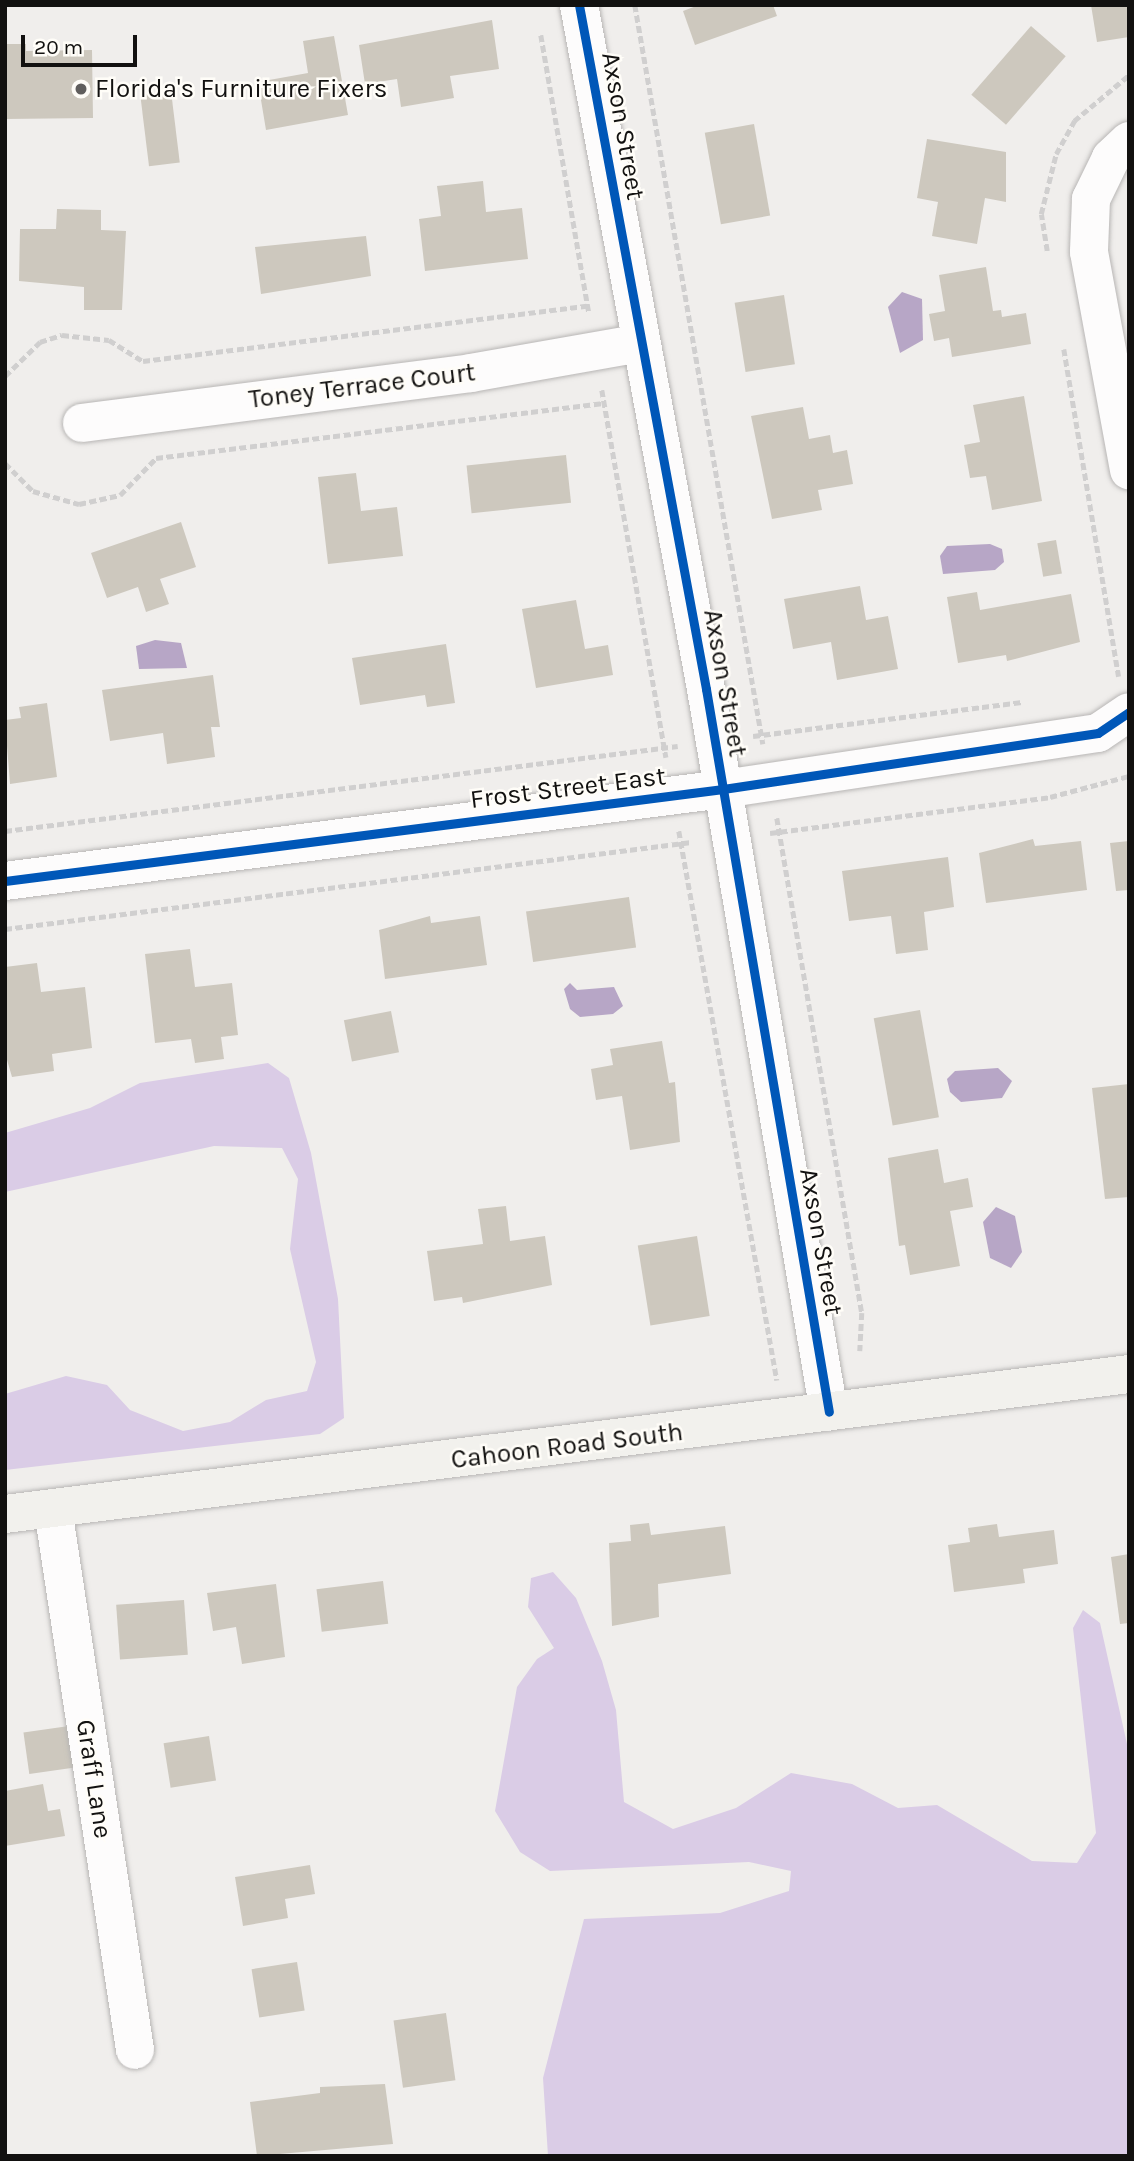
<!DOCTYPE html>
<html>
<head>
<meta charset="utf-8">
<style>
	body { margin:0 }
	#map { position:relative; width:1134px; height:2161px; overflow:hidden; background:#f0eeec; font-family:Karla,sans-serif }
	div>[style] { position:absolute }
	.forest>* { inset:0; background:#dacce6 }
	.water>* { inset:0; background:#b7a6c6 }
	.building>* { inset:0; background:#cdc8be; transform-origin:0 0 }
	.path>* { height:4.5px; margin-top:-2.25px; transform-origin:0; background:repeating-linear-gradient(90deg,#d0cfcf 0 7px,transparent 0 10.5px) }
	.roads { filter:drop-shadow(0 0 2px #b8b6b5) drop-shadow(0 0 2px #b8b6b5) }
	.minor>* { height:38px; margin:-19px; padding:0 19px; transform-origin:19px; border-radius:19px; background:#fdfcfc }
	.secondary>* { height:38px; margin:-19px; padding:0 19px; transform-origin:19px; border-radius:19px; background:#f2f1ed }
	.cycleway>* { height:9px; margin:-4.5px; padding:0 4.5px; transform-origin:4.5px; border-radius:4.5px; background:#0057b8 }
	.dots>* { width:19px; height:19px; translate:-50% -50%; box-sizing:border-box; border:4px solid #fffdf8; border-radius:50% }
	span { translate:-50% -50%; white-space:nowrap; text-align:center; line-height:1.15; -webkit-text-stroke:5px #fffdf8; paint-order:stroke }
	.poi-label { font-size:26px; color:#121110 }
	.left { translate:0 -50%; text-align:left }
	.street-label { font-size:26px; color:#121110 }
	.frame { position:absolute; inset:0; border:7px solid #121110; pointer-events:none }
	.scale { position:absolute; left:21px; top:35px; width:116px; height:32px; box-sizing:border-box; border:4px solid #121110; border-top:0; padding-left:9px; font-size:21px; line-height:24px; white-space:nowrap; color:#121110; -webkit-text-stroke:5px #fffdf8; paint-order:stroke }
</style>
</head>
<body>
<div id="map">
	<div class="forest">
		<i style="clip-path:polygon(268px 1063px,289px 1078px,311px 1153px,338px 1299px,344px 1418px,320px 1434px,5px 1470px,5px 1394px,66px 1376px,107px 1385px,130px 1410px,183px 1431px,230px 1422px,266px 1400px,307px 1391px,316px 1362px,290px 1249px,298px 1179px,282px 1148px,214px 1146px,5px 1192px,5px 1133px,90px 1108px,140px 1083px)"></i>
		<i style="clip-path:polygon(553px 1572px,576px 1598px,602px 1661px,616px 1710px,624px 1802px,673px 1829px,736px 1808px,791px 1773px,852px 1784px,898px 1808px,937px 1805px,1032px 1861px,1077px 1863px,1096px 1833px,1073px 1628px,1083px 1610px,1100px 1623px,1129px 1753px,1129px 2156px,548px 2156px,543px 2078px,584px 1919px,720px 1913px,789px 1891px,791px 1871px,749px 1862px,550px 1871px,520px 1852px,495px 1811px,517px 1687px,537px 1659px,554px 1648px,528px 1607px,531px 1578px)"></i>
	</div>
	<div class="water">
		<i style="clip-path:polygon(902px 292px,922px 299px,923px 340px,900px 353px,888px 307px)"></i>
		<i style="clip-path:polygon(990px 544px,1002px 549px,1004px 562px,995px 570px,943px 574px,940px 556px,947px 546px)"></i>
		<i style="clip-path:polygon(155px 640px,181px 643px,187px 668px,139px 669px,136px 646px)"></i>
		<i style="clip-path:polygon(570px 983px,577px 990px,614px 987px,623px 1006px,613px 1014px,580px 1017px,570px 1009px,564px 989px)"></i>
		<i style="clip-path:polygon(998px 1068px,1012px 1081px,1002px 1098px,961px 1102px,950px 1092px,947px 1079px,955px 1071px)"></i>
		<i style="clip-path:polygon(996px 1207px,1015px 1216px,1022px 1252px,1011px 1268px,990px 1258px,983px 1222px)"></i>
	</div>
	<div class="building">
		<i style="clip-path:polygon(699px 5px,773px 5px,777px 16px,695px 45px,683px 11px)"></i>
		<i style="clip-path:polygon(1091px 5px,1129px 5px,1129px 37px,1097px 42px)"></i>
		<i style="clip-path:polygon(492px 20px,499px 69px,450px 76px,454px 98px,401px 107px,397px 79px,365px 84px,359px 45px)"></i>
		<i style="left:1031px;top:26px;width:46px;height:91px;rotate:41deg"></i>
		<i style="clip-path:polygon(334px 36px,348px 115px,266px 130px,258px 82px,308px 73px,303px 41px)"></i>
		<i style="clip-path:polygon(5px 44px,26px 44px,26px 51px,92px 50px,93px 118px,5px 119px)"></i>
		<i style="left:171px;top:91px;width:72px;height:31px;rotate:83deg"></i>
		<i style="left:754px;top:124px;width:93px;height:50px;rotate:80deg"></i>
		<i style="clip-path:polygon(927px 139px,1006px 152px,1006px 202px,985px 198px,977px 244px,932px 236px,938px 202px,917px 198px)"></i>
		<i style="clip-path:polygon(483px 181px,486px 212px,522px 208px,528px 259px,425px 271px,419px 219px,441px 216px,437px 186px)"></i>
		<i style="clip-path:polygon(57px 209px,101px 210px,101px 230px,126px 231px,122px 310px,84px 310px,84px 287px,19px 281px,20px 229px,56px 229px)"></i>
		<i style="clip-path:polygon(366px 236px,371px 276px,261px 294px,255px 247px)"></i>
		<i style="clip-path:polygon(986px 267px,993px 311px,1001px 310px,1002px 317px,1026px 313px,1031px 344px,952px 357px,949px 338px,934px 341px,929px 314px,945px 311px,939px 275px)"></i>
		<i style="left:784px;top:295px;width:70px;height:50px;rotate:81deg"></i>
		<i style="clip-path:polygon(1024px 396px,1042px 501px,992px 510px,986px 476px,970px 478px,964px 445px,980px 442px,973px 405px)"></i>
		<i style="clip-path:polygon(803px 407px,809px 439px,830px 435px,833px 453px,847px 450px,853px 484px,818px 490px,822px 510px,772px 519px,751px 416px)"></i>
		<i style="left:566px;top:455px;width:48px;height:100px;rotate:84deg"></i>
		<i style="clip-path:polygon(356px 473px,361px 511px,397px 507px,403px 556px,328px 564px,318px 477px)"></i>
		<i style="clip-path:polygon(181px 522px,196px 567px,160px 579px,169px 604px,146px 612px,138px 587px,107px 598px,91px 553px)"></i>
		<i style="left:1056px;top:540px;width:34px;height:19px;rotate:80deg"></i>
		<i style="clip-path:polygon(860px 586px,866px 620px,888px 616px,898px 669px,837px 680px,831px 642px,793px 649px,784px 599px)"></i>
		<i style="clip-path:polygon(977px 592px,980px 610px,1071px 594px,1080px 642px,1007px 661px,1006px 655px,958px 663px,947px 597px)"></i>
		<i style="clip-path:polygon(576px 600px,585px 649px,608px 645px,613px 675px,536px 688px,522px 609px)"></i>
		<i style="clip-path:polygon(446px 644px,455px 703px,427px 707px,425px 695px,360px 705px,352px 658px)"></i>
		<i style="clip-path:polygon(213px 675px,220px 727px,211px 727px,215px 757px,167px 764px,163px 733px,110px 741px,102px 690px)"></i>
		<i style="clip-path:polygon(47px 703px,57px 777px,10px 784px,5px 720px,21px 718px,19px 707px)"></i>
		<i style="clip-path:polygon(1033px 839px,1035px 846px,1081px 841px,1087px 890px,986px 903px,979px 853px)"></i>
		<i style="clip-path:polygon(1129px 841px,1129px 890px,1116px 891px,1110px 843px)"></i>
		<i style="clip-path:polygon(948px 857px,954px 907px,924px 912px,928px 950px,896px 954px,891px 916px,849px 921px,842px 871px)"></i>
		<i style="left:629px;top:897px;width:51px;height:104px;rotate:82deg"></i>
		<i style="clip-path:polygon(430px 916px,431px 923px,480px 916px,487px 965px,385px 979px,379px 930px)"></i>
		<i style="clip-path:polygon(190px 949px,195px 987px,232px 983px,238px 1035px,221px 1037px,224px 1059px,195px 1063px,191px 1039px,155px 1043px,145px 954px)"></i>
		<i style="clip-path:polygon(37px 963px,41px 992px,85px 987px,92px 1048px,52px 1054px,54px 1071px,12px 1077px,5px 1053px,5px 967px)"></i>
		<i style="left:920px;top:1010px;width:109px;height:47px;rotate:80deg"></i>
		<i style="left:391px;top:1011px;width:42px;height:48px;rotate:79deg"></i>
		<i style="clip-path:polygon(662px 1041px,669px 1083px,675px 1082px,680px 1142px,630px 1150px,622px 1096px,596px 1100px,591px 1069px,613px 1065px,610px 1049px)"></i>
		<i style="clip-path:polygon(1129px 1084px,1129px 1197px,1105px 1199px,1092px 1088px)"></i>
		<i style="clip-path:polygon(938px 1149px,944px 1183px,968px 1178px,973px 1207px,950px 1211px,960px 1266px,910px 1275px,905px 1245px,899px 1246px,888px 1158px)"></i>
		<i style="clip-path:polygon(506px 1206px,510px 1241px,545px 1236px,552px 1285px,463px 1303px,462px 1297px,434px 1301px,427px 1251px,483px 1244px,478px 1209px)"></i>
		<i style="left:697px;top:1236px;width:81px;height:60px;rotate:81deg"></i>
		<i style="clip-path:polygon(649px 1523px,651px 1535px,725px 1526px,731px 1574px,658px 1584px,659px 1617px,612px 1626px,609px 1543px,631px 1541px,630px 1525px)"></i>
		<i style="clip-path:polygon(997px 1524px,999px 1537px,1054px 1530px,1058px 1564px,1023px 1569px,1025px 1583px,954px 1592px,948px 1545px,970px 1542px,968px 1528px)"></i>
		<i style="clip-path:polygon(1129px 1554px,1129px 1623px,1120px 1624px,1111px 1557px)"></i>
		<i style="left:383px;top:1581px;width:43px;height:67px;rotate:83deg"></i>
		<i style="clip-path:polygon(276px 1584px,285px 1657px,242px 1664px,236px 1627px,213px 1631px,207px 1593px)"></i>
		<i style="left:184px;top:1600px;width:55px;height:68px;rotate:86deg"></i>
		<i style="left:69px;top:1726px;width:42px;height:46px;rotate:82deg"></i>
		<i style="left:209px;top:1736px;width:45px;height:46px;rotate:81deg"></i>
		<i style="clip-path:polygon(43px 1784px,48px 1811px,60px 1809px,65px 1836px,5px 1846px,5px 1791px)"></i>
		<i style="clip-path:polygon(310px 1865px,315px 1894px,285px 1899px,288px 1918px,243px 1926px,235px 1877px)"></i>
		<i style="left:297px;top:1962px;width:49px;height:46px;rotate:81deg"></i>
		<i style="left:446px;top:2013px;width:68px;height:53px;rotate:82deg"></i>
		<i style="clip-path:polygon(385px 2084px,393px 2144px,257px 2156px,250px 2102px,320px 2093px,320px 2087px)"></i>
	</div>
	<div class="path">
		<i style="left:635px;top:5px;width:750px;rotate:80.17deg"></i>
		<i style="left:541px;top:35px;width:282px;rotate:80.2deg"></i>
		<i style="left:1047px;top:251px;width:37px;rotate:-99deg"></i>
		<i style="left:1041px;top:214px;width:62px;rotate:-76deg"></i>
		<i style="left:1056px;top:154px;width:38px;rotate:-61deg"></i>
		<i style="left:1074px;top:121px;width:72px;rotate:-39.9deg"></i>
		<i style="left:1064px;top:349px;width:332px;rotate:80.5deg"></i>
		<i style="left:5px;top:376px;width:49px;rotate:-44.2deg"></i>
		<i style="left:40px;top:342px;width:23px;rotate:-18deg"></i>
		<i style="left:62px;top:335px;width:47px;rotate:6.1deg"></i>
		<i style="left:109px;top:340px;width:40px;rotate:32deg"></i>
		<i style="left:143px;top:361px;width:447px;rotate:-7.1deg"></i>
		<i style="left:602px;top:390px;width:373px;rotate:80.1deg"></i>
		<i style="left:5px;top:463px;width:40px;rotate:45deg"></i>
		<i style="left:33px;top:491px;width:48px;rotate:15.8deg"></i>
		<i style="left:79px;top:504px;width:42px;rotate:-12.4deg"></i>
		<i style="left:120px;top:495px;width:52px;rotate:-45.8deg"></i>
		<i style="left:156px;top:458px;width:451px;rotate:-7deg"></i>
		<i style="left:753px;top:736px;width:271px;rotate:-7.2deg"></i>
		<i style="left:777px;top:818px;width:502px;rotate:80.26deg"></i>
		<i style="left:862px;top:1313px;width:38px;rotate:93deg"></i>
		<i style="left:5px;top:831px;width:678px;rotate:-7.2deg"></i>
		<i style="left:679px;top:831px;width:558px;rotate:79.88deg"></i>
		<i style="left:770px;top:833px;width:282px;rotate:-7.3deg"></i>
		<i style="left:1050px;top:797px;width:82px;rotate:-14.9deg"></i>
		<i style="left:5px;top:929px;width:692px;rotate:-7.22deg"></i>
	</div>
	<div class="roads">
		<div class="minor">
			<i style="left:579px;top:5px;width:696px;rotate:79.48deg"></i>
			<i style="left:706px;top:689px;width:733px;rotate:80.35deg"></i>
			<i style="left:1129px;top:141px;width:25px;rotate:137deg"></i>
			<i style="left:1111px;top:158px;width:46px;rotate:116deg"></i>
			<i style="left:1091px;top:199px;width:53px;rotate:92.2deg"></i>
			<i style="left:1089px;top:252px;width:222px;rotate:79.6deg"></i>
			<i style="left:82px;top:423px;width:392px;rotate:-7.3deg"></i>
			<i style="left:471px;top:373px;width:173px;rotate:-10deg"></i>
			<i style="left:5px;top:881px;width:724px;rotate:-7.3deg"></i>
			<i style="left:723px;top:789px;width:379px;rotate:-8.5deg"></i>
			<i style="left:1098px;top:733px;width:37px;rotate:-34deg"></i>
			<i style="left:53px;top:1509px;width:547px;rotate:81.38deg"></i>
		</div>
		<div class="secondary">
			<i style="left:5px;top:1514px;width:1133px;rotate:-7.1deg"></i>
		</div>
	</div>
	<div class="cycleway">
		<i style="left:579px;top:5px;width:696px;rotate:79.48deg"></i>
		<i style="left:706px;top:689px;width:733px;rotate:80.35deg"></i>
		<i style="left:5px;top:881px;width:724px;rotate:-7.3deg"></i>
		<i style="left:723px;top:789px;width:379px;rotate:-8.5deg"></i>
		<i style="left:1098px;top:733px;width:37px;rotate:-34deg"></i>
	</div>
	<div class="dots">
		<i style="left:81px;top:89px;background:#605e5d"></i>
	</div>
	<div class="poi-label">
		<span class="left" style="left:95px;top:89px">Florida's Furniture Fixers</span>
	</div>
	<div class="street-label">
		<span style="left:623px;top:126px;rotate:80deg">Axson Street</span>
		<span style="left:362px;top:386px;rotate:-7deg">Toney Terrace Court</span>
		<span style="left:725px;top:683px;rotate:80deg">Axson Street</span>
		<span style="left:568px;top:788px;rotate:-7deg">Frost Street East</span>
		<span style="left:821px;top:1242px;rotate:80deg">Axson Street</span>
		<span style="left:567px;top:1446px;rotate:-7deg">Cahoon Road South</span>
		<span style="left:94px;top:1779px;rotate:81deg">Graff Lane</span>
	</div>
	<div class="frame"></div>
	<div class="scale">20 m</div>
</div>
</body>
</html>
